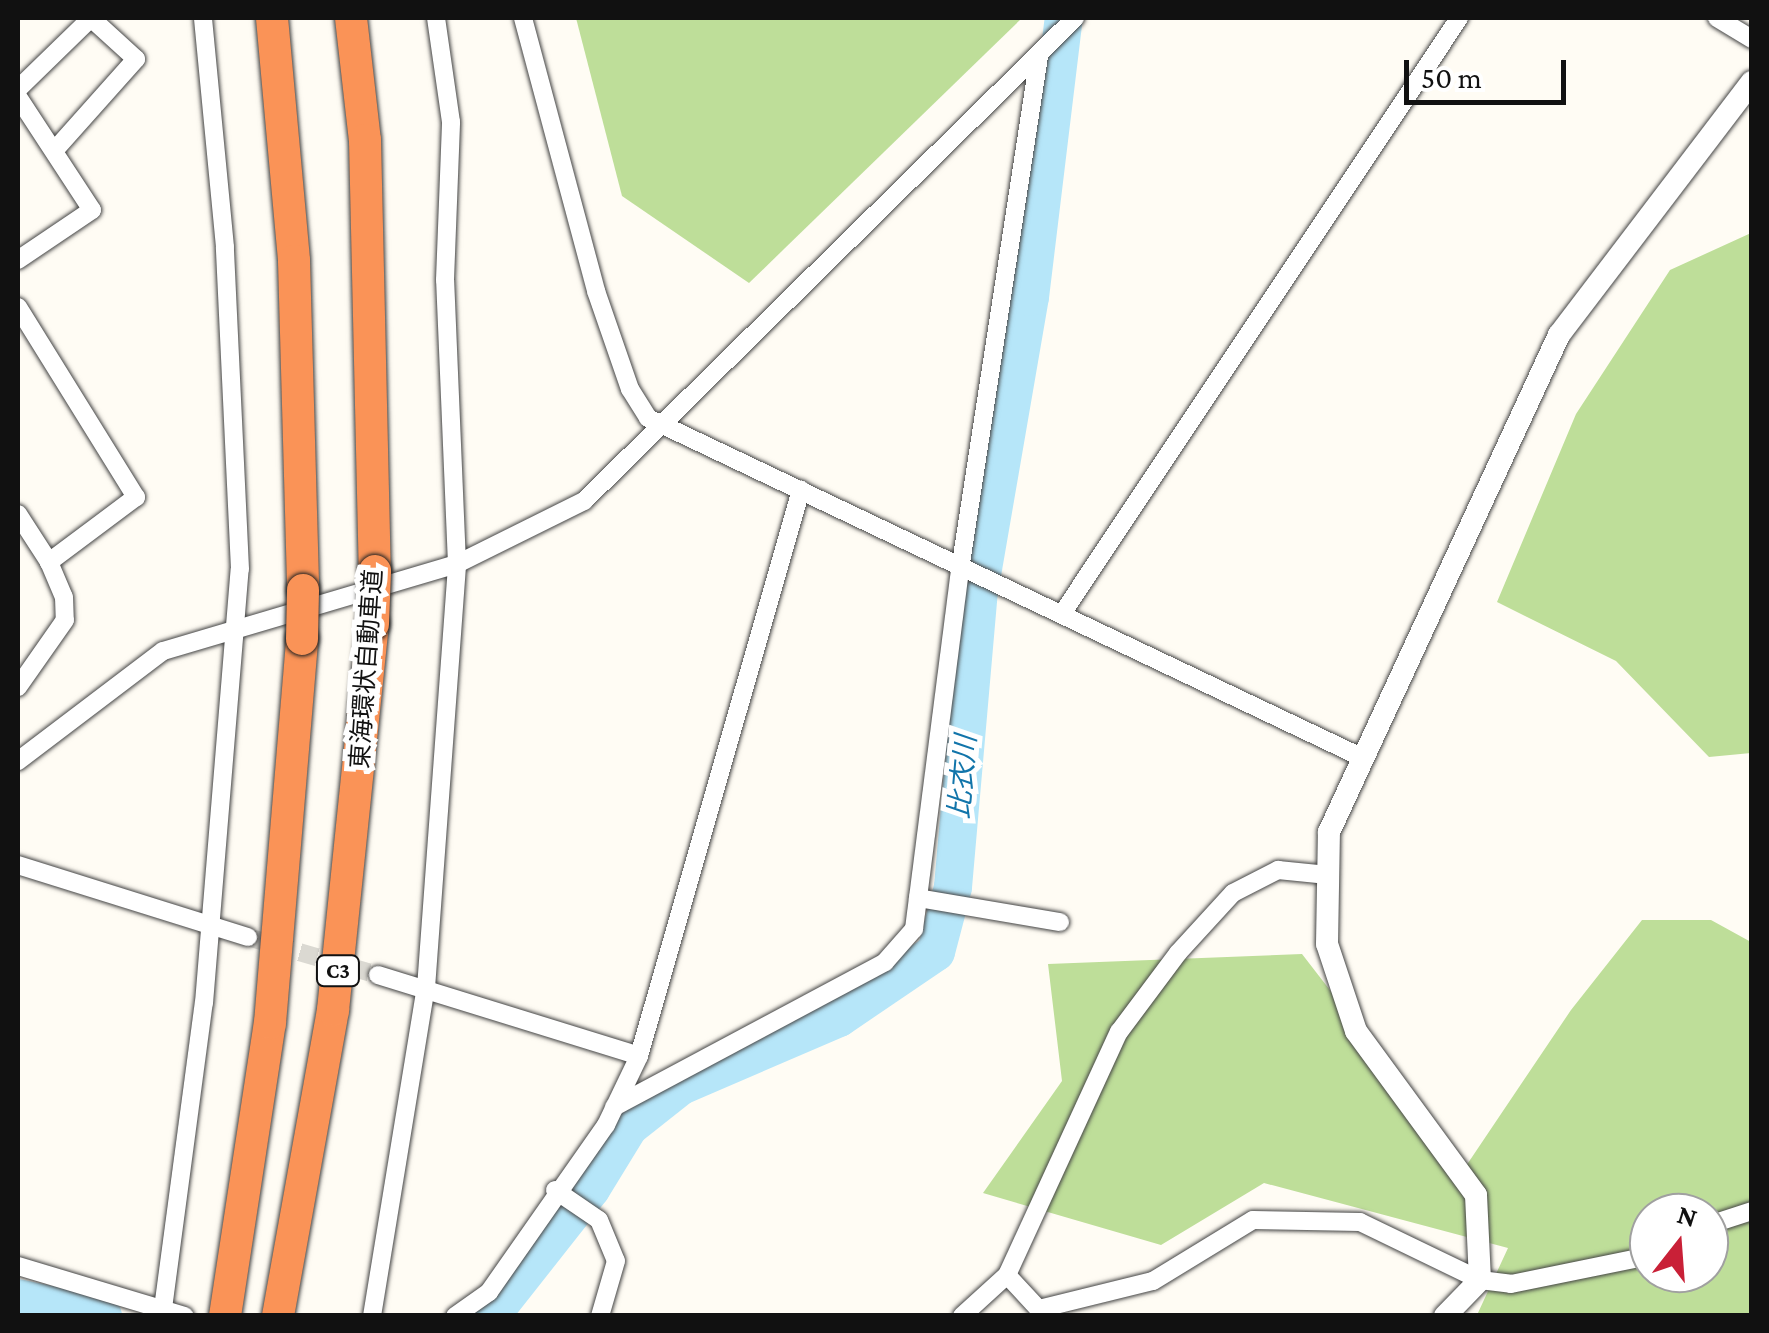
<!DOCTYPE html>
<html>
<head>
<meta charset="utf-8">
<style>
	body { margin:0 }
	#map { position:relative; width:1769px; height:1333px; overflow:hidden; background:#fffcf4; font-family:"Crimson Pro","Noto Sans JP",serif }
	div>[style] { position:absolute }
	.forest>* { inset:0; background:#bede99 }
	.river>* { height:38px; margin:-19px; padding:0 19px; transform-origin:19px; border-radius:19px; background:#b6e6f9 }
	.minor-tunnel>* { height:18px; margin-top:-9px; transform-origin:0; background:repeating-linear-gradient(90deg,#dbd9d2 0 18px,transparent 0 27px) }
	.roads { filter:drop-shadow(0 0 2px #444) drop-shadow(0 0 2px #444) }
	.minor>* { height:18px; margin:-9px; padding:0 9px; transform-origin:9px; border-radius:9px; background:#fff }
	.tertiary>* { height:22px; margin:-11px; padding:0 11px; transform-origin:11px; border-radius:11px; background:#fff }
	.motorway>* { height:32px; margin:-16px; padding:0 16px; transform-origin:16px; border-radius:16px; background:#fa9357 }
	.bridges { filter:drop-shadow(0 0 2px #222) drop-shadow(0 0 2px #222) }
	.motorway-bridge>* { height:32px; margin:-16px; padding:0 16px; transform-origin:16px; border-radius:16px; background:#fa9357 }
	span { translate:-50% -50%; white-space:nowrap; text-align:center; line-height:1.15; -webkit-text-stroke:10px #fff; paint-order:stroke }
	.shield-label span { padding:2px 8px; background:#fff; border:2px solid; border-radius:8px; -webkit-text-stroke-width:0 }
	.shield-label { font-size:22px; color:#111; font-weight:700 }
	.street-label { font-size:25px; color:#111 }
	.water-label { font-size:28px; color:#1275aa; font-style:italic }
	.frame { position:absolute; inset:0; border:20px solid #111; pointer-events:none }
	.north { position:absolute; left:1629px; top:1193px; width:100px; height:100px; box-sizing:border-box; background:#fff; border:2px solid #a0a0a0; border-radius:50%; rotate:17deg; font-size:28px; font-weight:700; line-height:40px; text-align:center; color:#111 }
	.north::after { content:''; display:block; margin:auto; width:35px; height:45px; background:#c92037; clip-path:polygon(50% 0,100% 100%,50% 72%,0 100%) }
	.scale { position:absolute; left:1404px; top:60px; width:162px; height:45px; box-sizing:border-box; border:5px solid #111; border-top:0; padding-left:12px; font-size:30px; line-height:35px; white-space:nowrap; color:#111; -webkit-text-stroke:8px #fff; paint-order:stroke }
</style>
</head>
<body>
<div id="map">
	<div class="forest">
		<i style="clip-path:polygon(576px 18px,1022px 18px,749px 283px,622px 196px)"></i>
		<i style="clip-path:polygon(1751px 233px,1751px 753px,1709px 757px,1616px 661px,1497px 602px,1576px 414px,1670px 270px)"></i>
		<i style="clip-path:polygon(evenodd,1642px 920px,1711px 920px,1751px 942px,1750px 1315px,1477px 1315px,1508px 1248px,1264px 1183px,1161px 1245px,983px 1193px,1062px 1081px,1048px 964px,1302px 954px,1466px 1166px,1571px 1010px,1642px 920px,1649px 1213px,1709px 1213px,1709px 1273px,1649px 1273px,1649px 1213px)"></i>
	</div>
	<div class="river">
		<i style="left:18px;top:1298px;width:87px;rotate:12deg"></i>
		<i style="left:491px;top:1316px;width:162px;rotate:-51.8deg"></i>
		<i style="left:591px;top:1189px;width:73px;rotate:-58.5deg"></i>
		<i style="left:629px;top:1127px;width:66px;rotate:-38.3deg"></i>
		<i style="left:681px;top:1086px;width:172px;rotate:-23.3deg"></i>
		<i style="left:839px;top:1018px;width:117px;rotate:-34.2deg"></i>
		<i style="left:936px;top:952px;width:67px;rotate:-75.3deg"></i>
		<i style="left:953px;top:887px;width:296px;rotate:-85deg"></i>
		<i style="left:979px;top:592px;width:299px;rotate:-80.2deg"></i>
		<i style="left:1030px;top:297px;width:281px;rotate:-83.1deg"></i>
	</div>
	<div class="minor-tunnel">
		<i style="left:248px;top:937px;width:135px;rotate:16.3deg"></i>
	</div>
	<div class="roads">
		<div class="minor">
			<i style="left:523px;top:18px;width:283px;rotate:75deg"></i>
			<i style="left:596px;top:291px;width:104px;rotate:70.9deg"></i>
			<i style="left:630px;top:389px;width:34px;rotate:58deg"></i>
			<i style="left:648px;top:418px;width:789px;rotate:25.43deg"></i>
			<i style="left:1717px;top:18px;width:41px;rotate:31deg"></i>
			<i style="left:18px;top:89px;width:102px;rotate:-44.2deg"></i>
			<i style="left:91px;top:18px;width:61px;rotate:42.3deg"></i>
			<i style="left:136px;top:59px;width:123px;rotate:131.7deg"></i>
			<i style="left:18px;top:97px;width:135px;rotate:56.8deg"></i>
			<i style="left:92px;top:210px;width:89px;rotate:146deg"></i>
			<i style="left:18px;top:307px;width:224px;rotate:58.2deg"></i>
			<i style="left:136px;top:497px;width:109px;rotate:143.2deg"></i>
			<i style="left:18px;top:514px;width:57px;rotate:57.1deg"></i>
			<i style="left:49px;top:562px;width:38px;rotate:67deg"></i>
			<i style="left:64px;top:597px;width:23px;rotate:88deg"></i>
			<i style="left:65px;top:620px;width:82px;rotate:125deg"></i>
			<i style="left:1064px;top:611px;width:713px;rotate:-56.33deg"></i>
			<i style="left:18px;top:761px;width:182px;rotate:-37.2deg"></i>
			<i style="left:163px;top:651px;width:307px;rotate:-16.5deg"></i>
			<i style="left:457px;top:564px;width:142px;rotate:-26.4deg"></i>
			<i style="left:584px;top:501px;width:689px;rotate:-44.53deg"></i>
			<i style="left:18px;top:865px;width:241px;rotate:17.4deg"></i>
			<i style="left:918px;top:898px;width:144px;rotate:9.6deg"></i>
			<i style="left:378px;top:975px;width:273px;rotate:17.2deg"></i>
			<i style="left:614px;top:1107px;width:307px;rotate:-28.1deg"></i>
			<i style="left:885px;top:962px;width:44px;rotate:-48.7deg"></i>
			<i style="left:914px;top:929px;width:369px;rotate:-82.7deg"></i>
			<i style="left:961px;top:563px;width:513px;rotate:-81.25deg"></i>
			<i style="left:555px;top:1190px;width:53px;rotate:34.3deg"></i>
			<i style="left:599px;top:1220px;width:44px;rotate:67.5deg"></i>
			<i style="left:616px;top:1261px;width:57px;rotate:106.2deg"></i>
			<i style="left:1709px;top:1225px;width:45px;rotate:-18deg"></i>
			<i style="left:18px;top:1266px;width:174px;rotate:16.7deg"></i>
			<i style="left:1007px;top:1275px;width:54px;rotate:47.2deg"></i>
			<i style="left:1039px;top:1309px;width:117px;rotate:-13.8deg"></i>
			<i style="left:1153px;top:1281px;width:117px;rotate:-31.4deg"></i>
			<i style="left:1253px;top:1220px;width:107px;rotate:1.1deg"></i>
			<i style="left:1360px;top:1222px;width:133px;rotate:25.8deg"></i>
			<i style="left:1480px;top:1280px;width:31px;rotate:7deg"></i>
			<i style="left:1511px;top:1284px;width:141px;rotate:-11.5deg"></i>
			<i style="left:162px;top:1316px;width:316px;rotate:-82.4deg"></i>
			<i style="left:204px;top:1003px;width:435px;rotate:-85.3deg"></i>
			<i style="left:240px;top:569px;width:322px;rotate:-92.7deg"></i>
			<i style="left:225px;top:247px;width:230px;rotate:-95.5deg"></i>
			<i style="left:372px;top:1316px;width:332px;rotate:-80.7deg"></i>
			<i style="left:426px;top:988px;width:425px;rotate:-85.8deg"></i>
			<i style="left:457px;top:564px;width:284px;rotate:-92.4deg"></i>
			<i style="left:445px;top:280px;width:158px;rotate:-87.8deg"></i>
			<i style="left:451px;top:122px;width:105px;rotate:-98.2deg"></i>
			<i style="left:455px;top:1316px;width:42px;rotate:-35.2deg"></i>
			<i style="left:489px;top:1292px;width:204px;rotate:-55deg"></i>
			<i style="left:606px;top:1125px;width:76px;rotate:-64.4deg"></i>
			<i style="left:639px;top:1056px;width:589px;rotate:-74.03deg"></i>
			<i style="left:962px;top:1316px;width:61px;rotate:-42.3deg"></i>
			<i style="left:1007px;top:1275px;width:268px;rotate:-65.3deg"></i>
			<i style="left:1119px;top:1032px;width:99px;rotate:-53.2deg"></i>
			<i style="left:1178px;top:953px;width:81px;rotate:-47.5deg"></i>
			<i style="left:1233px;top:893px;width:51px;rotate:-27.1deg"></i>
			<i style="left:1278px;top:870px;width:50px;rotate:5.7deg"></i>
		</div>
		<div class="tertiary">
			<i style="left:1445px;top:1316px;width:50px;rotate:-45.8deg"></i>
			<i style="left:1480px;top:1280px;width:85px;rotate:-92.7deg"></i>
			<i style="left:1476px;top:1195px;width:203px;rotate:-126.2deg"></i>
			<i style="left:1356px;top:1031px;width:92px;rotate:-108.4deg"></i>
			<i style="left:1327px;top:944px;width:112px;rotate:-89deg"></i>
			<i style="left:1329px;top:832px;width:548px;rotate:-65.17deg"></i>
			<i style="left:1559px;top:335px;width:318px;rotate:-52.7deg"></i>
		</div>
		<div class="motorway">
			<i style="left:272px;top:18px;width:244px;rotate:84.8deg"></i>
			<i style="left:294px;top:261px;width:329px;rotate:88.4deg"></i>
			<i style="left:351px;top:18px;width:123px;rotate:83.5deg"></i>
			<i style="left:365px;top:140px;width:431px;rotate:88.7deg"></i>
			<i style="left:225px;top:1316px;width:296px;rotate:-81.3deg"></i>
			<i style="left:270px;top:1023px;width:385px;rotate:-85.2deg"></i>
			<i style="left:278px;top:1316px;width:311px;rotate:-79.8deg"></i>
			<i style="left:333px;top:1010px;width:388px;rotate:-84.1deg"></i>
		</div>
	</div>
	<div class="bridges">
		<div class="motorway-bridge">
			<i style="left:373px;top:624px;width:53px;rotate:-87.8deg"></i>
			<i style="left:302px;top:639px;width:49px;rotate:-88.8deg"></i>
		</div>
	</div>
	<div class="shield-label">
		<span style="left:338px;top:971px">C3</span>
	</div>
	<div class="street-label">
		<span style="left:367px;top:669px;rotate:-86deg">東海環状自動車道</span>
	</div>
	<div class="water-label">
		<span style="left:963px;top:777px;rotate:-85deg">比衣川</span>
	</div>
	<div class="frame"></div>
	<div class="north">N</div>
	<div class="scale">50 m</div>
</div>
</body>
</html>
